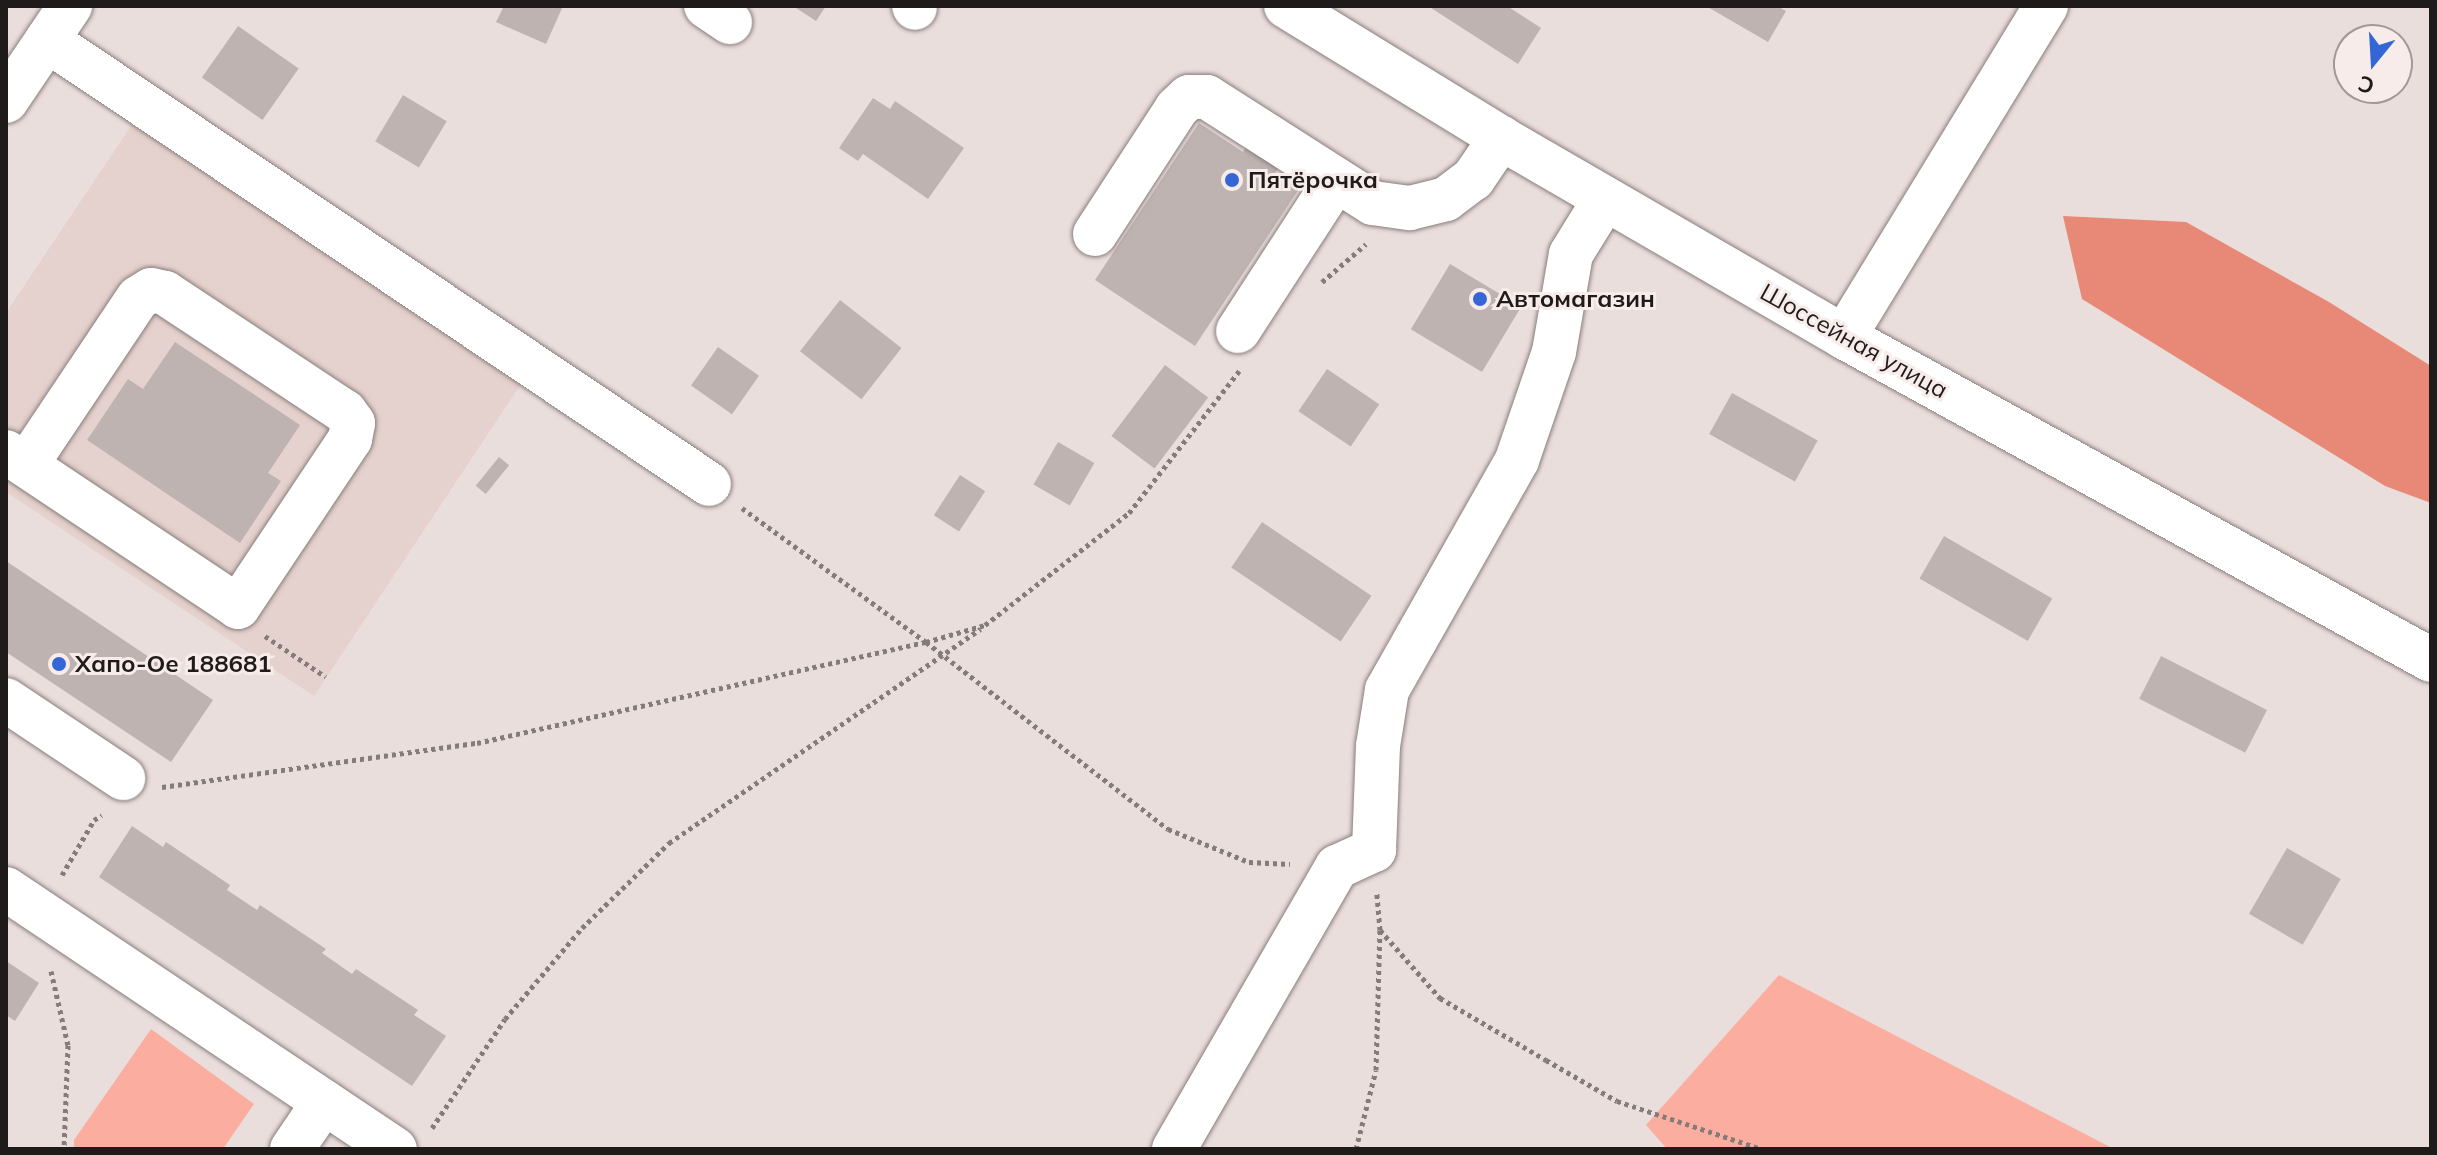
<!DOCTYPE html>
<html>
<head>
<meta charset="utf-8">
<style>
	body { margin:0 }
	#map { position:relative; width:2437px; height:1155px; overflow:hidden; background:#eadedc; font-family:Mulish,sans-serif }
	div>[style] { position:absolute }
	.built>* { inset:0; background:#e5d1cd }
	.green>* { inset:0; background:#fbae9f }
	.forest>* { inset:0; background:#e88876 }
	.building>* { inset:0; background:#beb3b1; transform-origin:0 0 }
	.path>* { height:5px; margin-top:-2.5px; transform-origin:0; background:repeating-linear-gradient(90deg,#847c7b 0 4px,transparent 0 8px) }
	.roads { filter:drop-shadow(0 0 2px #887e7c) drop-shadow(0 0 2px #887e7c) }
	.minor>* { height:44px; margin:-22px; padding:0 22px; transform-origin:22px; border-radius:22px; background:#fff }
	.dots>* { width:22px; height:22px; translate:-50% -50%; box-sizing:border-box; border:4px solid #f7ece9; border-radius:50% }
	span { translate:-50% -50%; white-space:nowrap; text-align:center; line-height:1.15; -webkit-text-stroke:6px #f7ece9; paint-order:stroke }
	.poi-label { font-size:24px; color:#1f1b1b; font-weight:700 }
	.left { translate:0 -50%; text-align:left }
	.street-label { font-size:24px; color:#1f1b1b }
	.frame { position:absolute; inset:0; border:8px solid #1f1b1b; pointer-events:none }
	.north { position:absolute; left:2333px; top:24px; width:80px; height:80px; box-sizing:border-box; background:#f7ece9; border:2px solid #a19897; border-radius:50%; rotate:198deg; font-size:22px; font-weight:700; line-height:32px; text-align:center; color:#1f1b1b }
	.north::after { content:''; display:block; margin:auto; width:28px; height:36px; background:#3566d5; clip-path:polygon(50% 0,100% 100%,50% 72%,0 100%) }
</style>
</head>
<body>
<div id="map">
	<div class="built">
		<i style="clip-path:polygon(133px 123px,523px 381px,314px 696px,6px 492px,6px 313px)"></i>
	</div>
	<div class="green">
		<i style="clip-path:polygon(1779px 975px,2114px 1149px,1667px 1149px,1646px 1125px)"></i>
		<i style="clip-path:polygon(151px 1029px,254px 1104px,223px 1149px,74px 1149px,74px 1140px)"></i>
	</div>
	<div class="forest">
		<i style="clip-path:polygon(2063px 216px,2186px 222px,2329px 302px,2431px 366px,2431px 503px,2385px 486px,2082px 299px)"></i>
	</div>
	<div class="building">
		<i style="clip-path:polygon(504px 6px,563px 6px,546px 44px,496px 22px)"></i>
		<i style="clip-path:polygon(793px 6px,826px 6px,816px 21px)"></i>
		<i style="clip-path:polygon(1428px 6px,1507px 6px,1541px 28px,1518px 64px)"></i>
		<i style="clip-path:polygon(1706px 6px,1777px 6px,1786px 11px,1768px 42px)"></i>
		<i style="left:238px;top:26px;width:74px;height:63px;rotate:35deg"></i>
		<i style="left:403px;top:95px;width:51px;height:54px;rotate:31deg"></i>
		<i style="clip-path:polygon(873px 98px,890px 109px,895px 101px,964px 148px,928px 199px,863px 154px,858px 161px,839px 148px)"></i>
		<i style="clip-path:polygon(1199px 123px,1243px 152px,1251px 139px,1284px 160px,1275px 173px,1299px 189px,1195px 346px,1095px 280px)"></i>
		<i style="left:1450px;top:264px;width:83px;height:76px;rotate:31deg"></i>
		<i style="left:840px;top:300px;width:78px;height:65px;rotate:38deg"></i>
		<i style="clip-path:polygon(175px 342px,300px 425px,268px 473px,281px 481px,240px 543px,87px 440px,128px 379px,143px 389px)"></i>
		<i style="left:718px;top:347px;width:50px;height:47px;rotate:35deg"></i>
		<i style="left:1165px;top:365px;width:54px;height:89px;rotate:37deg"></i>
		<i style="left:1327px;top:369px;width:63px;height:51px;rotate:34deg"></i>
		<i style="left:1732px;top:393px;width:98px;height:47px;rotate:29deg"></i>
		<i style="left:1058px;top:442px;width:42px;height:49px;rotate:30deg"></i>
		<i style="left:499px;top:457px;width:13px;height:37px;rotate:39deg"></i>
		<i style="left:960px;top:475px;width:30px;height:48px;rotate:33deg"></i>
		<i style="left:1262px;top:522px;width:132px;height:55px;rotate:34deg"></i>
		<i style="left:1944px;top:536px;width:125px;height:49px;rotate:30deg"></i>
		<i style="clip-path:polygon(6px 561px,213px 700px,171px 762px,6px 652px)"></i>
		<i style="left:2161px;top:656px;width:119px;height:48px;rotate:27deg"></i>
		<i style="clip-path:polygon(132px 826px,163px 847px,166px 842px,230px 885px,227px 890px,257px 910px,260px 905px,326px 949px,322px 953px,352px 974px,356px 969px,418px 1010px,414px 1015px,446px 1036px,412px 1086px,99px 877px)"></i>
		<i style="left:2287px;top:848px;width:62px;height:76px;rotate:30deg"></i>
		<i style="clip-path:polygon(6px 961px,39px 983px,15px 1021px,6px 1015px)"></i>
	</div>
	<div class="path">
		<i style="left:1322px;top:282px;width:58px;rotate:-40.8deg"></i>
		<i style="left:742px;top:508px;width:228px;rotate:36.1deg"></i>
		<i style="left:926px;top:642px;width:306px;rotate:37.7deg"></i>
		<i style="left:1168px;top:829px;width:87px;rotate:22.2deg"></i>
		<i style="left:1249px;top:862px;width:41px;rotate:2.8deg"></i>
		<i style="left:265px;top:636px;width:73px;rotate:33.9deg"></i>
		<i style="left:162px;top:787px;width:318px;rotate:-8deg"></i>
		<i style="left:477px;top:743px;width:460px;rotate:-12.7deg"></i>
		<i style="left:926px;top:642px;width:61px;rotate:-16.1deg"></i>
		<i style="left:985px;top:625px;width:182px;rotate:-37.9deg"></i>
		<i style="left:1129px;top:513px;width:180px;rotate:-52.2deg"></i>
		<i style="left:62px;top:875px;width:64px;rotate:-59.8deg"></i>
		<i style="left:94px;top:820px;width:9px;rotate:-32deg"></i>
		<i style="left:1380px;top:930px;width:91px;rotate:48.6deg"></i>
		<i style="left:1440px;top:998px;width:123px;rotate:30.3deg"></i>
		<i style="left:1546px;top:1060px;width:82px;rotate:30deg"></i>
		<i style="left:1617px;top:1101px;width:152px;rotate:18.4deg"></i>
		<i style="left:51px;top:971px;width:76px;rotate:77.1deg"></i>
		<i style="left:68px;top:1045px;width:104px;rotate:92.2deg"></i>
		<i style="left:432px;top:1128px;width:131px;rotate:-56.2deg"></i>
		<i style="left:505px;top:1019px;width:119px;rotate:-49.8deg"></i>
		<i style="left:582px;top:928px;width:122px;rotate:-44.3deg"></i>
		<i style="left:669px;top:843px;width:378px;rotate:-34.5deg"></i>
		<i style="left:1356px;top:1149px;width:81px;rotate:-75.8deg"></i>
		<i style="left:1376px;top:1070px;width:140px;rotate:-88.4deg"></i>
		<i style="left:1380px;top:930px;width:38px;rotate:-95deg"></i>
	</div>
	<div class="roads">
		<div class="minor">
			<i style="left:706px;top:6px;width:29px;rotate:34deg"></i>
			<i style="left:914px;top:6px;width:2px;rotate:63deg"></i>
			<i style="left:1286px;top:6px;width:252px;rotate:31.5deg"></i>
			<i style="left:1501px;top:138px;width:397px;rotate:30.1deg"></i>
			<i style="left:1844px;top:337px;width:670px;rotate:28.82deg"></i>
			<i style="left:47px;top:40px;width:797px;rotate:33.85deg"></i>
			<i style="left:6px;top:101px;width:115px;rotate:-56deg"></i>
			<i style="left:1095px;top:234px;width:150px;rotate:-56.9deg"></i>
			<i style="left:1177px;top:108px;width:16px;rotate:-43deg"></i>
			<i style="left:1189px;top:97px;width:18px"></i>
			<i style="left:1207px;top:97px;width:197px;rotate:32.6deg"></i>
			<i style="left:1373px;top:203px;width:37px;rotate:8deg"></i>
			<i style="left:1410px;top:208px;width:37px;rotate:-14deg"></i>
			<i style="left:1446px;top:199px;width:34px;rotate:-37deg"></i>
			<i style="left:1473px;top:179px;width:50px;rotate:-55.7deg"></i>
			<i style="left:1238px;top:331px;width:180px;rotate:-57deg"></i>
			<i style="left:1844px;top:337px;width:388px;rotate:-58.6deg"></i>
			<i style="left:6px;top:452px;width:279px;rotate:33.7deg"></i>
			<i style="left:238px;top:607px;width:202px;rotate:-56.3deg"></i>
			<i style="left:350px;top:439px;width:16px;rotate:-79deg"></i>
			<i style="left:353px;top:423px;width:14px;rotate:-126deg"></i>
			<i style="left:345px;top:412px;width:216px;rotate:-146.5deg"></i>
			<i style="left:165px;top:293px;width:14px;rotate:-168deg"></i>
			<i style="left:151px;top:290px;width:15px;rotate:148deg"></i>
			<i style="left:138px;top:298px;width:201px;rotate:123.8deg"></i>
			<i style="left:6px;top:700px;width:141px;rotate:33.7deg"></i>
			<i style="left:6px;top:889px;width:468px;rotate:33.8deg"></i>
			<i style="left:292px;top:1149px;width:57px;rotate:-55.8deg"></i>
			<i style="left:1174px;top:1149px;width:326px;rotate:-60deg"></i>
			<i style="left:1337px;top:867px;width:41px;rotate:-24.7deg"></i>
			<i style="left:1374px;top:850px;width:104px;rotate:-87.8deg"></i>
			<i style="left:1378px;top:746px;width:57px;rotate:-80.9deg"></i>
			<i style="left:1387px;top:690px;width:264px;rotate:-60.5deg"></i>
			<i style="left:1517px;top:460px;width:114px;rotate:-71.1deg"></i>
			<i style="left:1554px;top:352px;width:99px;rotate:-80.2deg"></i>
			<i style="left:1571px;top:254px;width:65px;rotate:-58.3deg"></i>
		</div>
	</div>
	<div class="dots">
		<i style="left:1232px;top:180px;background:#3566d5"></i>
		<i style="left:1480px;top:299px;background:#3566d5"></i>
		<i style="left:59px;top:664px;background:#3566d5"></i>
	</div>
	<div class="poi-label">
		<span class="left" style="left:1248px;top:180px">Пятёрочка</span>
		<span class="left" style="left:1496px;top:299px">Автомагазин</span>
		<span class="left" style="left:75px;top:664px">Хапо-Ое 188681</span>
	</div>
	<div class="street-label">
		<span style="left:1854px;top:341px;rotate:29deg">Шоссейная улица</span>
	</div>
	<div class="frame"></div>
	<div class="north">С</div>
</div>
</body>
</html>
